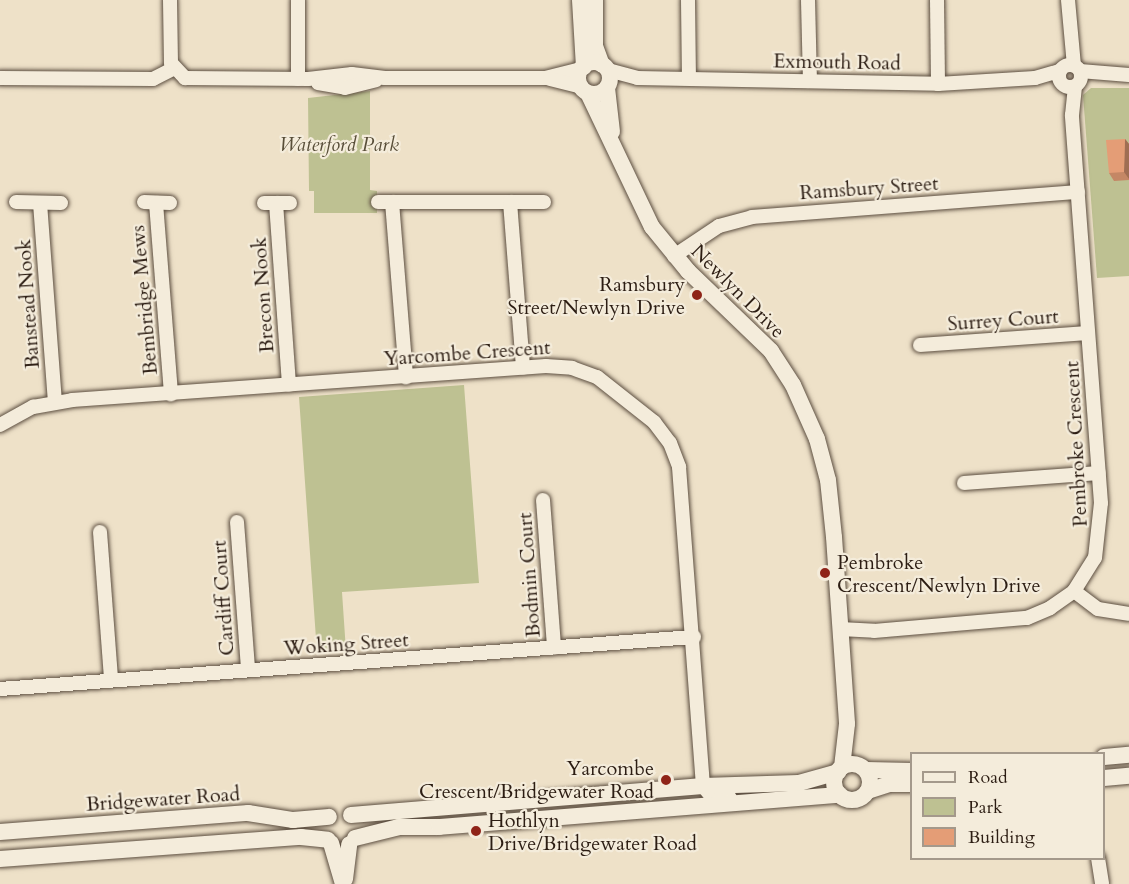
<!DOCTYPE html>
<html>
<head>
<meta charset="utf-8">
<style>
	body { margin:0 }
	#map { position:relative; width:1129px; height:884px; overflow:hidden; background:#eee1c8; font-family:Cardo,serif }
	div>[style] { position:absolute }
	.green>* { inset:0; background:#bec192 }
	.roads { filter:drop-shadow(0 0 2px #5c4e40) drop-shadow(0 0 2px #5c4e40) }
	.minor>* { height:14px; margin:-7px; padding:0 7px; transform-origin:7px; border-radius:7px; background:#f4ecdb }
	.minor>.ring { margin:-7px; padding:0; box-sizing:content-box; background:none; border:14px solid #f4ecdb; border-radius:50% }
	.tertiary>* { height:16px; margin:-8px; padding:0 8px; transform-origin:8px; border-radius:8px; background:#f4ecdb }
	.tertiary>.ring { margin:-8px; padding:0; box-sizing:content-box; background:none; border:16px solid #f4ecdb; border-radius:50% }
	.wall>* { inset:0; background:#c48765 }
	.shaded-wall>* { inset:0; background:#a06e53 }
	.building>* { inset:0; background:#e49d76 }
	.dots>* { width:16px; height:16px; translate:-50% -50%; box-sizing:border-box; border:3px solid #f4ecdb; border-radius:50% }
	span { translate:-50% -50%; white-space:nowrap; text-align:center; line-height:1.15; -webkit-text-stroke:4.5px #f4ecdb; paint-order:stroke }
	.street-label { font-size:20px; color:#2c1d13 }
	.park-label { font-size:20px; color:#584e39; font-style:italic }
	.poi-label { font-size:20px; color:#2c1d13 }
	.right { translate:-100% -50%; text-align:right }
	.left { translate:0 -50%; text-align:left }
	.legend { position:absolute; left:910px; top:752px; width:195px; height:108px; box-sizing:border-box; background:#f4ecdb; border:2px solid #a4998b; margin:0; padding:8px 10px; list-style:none; font-size:18px; color:#2c1d13 }
	.legend li { display:flex; align-items:center; gap:12px; height:30px }
	.legend b { width:30px; border:2px solid #a4998b }
</style>
</head>
<body>
<div id="map">
	<div class="green">
		<i style="clip-path:polygon(1091px 88px,1129px 88px,1129px 276px,1097px 278px,1083px 95px)"></i>
		<i style="clip-path:polygon(370px 91px,370px 190px,377px 191px,377px 213px,314px 213px,314px 191px,309px 191px,308px 98px)"></i>
		<i style="clip-path:polygon(464px 385px,479px 583px,342px 592px,346px 651px,317px 653px,299px 397px)"></i>
	</div>
	<div class="roads">
		<div class="minor">
			<i style="left:170px;top:0;width:63px;rotate:89.1deg"></i>
			<i style="left:171px;top:63px;width:21px;rotate:47deg"></i>
			<i style="left:185px;top:78px;width:123px;rotate:0.5deg"></i>
			<i style="left:308px;top:79px;width:44px;rotate:-6.5deg"></i>
			<i style="left:352px;top:74px;width:33px;rotate:7deg"></i>
			<i style="left:385px;top:78px;width:160px"></i>
			<i style="left:545px;top:78px;width:38px;rotate:-14deg"></i>
			<i style="left:688px;top:0;width:78px;rotate:89.3deg"></i>
			<i style="left:808px;top:0;width:81px;rotate:88.6deg"></i>
			<i style="left:937px;top:0;width:84px;rotate:89.3deg"></i>
			<i style="left:1068px;top:0;width:66px;rotate:84.8deg"></i>
			<i class="ring" style="left:1059px;top:65px;width:8px;height:8px"></i>
			<i style="left:608px;top:70px;width:30px;rotate:15deg"></i>
			<i style="left:637px;top:78px;width:301px;rotate:1.1deg"></i>
			<i style="left:938px;top:84px;width:97px;rotate:-3.5deg"></i>
			<i style="left:1035px;top:78px;width:26px;rotate:-16deg"></i>
			<i style="left:1080px;top:71px;width:49px;rotate:4.7deg"></i>
			<i style="left:0;top:78px;width:153px;rotate:0.4deg"></i>
			<i style="left:153px;top:79px;width:22px;rotate:-27deg"></i>
			<i style="left:298px;top:79px;width:79px;rotate:-90deg"></i>
			<i style="left:550px;top:79px;width:33px;rotate:14deg"></i>
			<i style="left:318px;top:83px;width:27px;rotate:10deg"></i>
			<i style="left:345px;top:88px;width:32px;rotate:-14deg"></i>
			<i style="left:16px;top:202px;width:45px;rotate:1.3deg"></i>
			<i style="left:144px;top:202px;width:26px;rotate:2deg"></i>
			<i style="left:378px;top:202px;width:166px"></i>
			<i style="left:392px;top:202px;width:176px;rotate:85.4deg"></i>
			<i style="left:510px;top:202px;width:166px;rotate:85.5deg"></i>
			<i style="left:40px;top:203px;width:200px;rotate:85.7deg"></i>
			<i style="left:156px;top:203px;width:192px;rotate:85.5deg"></i>
			<i style="left:264px;top:203px;width:26px"></i>
			<i style="left:276px;top:203px;width:182px;rotate:85.9deg"></i>
			<i style="left:674px;top:256px;width:54px;rotate:-33.7deg"></i>
			<i style="left:719px;top:226px;width:34px;rotate:-15deg"></i>
			<i style="left:752px;top:217px;width:327px;rotate:-4.4deg"></i>
			<i style="left:920px;top:345px;width:168px;rotate:-4.1deg"></i>
			<i style="left:0;top:425px;width:38px;rotate:-29deg"></i>
			<i style="left:33px;top:407px;width:40px;rotate:-10deg"></i>
			<i style="left:72px;top:400px;width:475px;rotate:-4.1deg"></i>
			<i style="left:546px;top:366px;width:26px;rotate:4deg"></i>
			<i style="left:572px;top:368px;width:27px;rotate:20deg"></i>
			<i style="left:597px;top:377px;width:73px;rotate:38.3deg"></i>
			<i style="left:654px;top:422px;width:26px;rotate:53deg"></i>
			<i style="left:670px;top:443px;width:26px;rotate:69deg"></i>
			<i style="left:679px;top:467px;width:320px;rotate:85.7deg"></i>
			<i style="left:703px;top:786px;width:14px;rotate:51deg"></i>
			<i style="left:712px;top:797px;width:18px;rotate:3deg"></i>
			<i style="left:964px;top:483px;width:135px;rotate:-4.2deg"></i>
			<i style="left:543px;top:500px;width:148px;rotate:85.7deg"></i>
			<i style="left:237px;top:522px;width:148px;rotate:85.7deg"></i>
			<i style="left:100px;top:532px;width:148px;rotate:85.7deg"></i>
			<i style="left:1074px;top:591px;width:30px;rotate:37deg"></i>
			<i style="left:1098px;top:609px;width:31px;rotate:9deg"></i>
			<i style="left:840px;top:629px;width:34px;rotate:3deg"></i>
			<i style="left:874px;top:631px;width:154px;rotate:-4.9deg"></i>
			<i style="left:1027px;top:618px;width:25px;rotate:-23deg"></i>
			<i style="left:1050px;top:608px;width:29px;rotate:-35deg"></i>
			<i style="left:1074px;top:591px;width:39px;rotate:-58deg"></i>
			<i style="left:1095px;top:558px;width:55px;rotate:-83.8deg"></i>
			<i style="left:1101px;top:503px;width:389px;rotate:-94.3deg"></i>
			<i style="left:1072px;top:115px;width:29px;rotate:-84deg"></i>
			<i style="left:0;top:689px;width:696px;rotate:-4.29deg"></i>
			<i style="left:1098px;top:858px;width:26px;rotate:81deg"></i>
		</div>
		<div class="tertiary">
			<i style="left:580px;top:0;width:67px;rotate:86.6deg"></i>
			<i style="left:595px;top:0;width:46px;rotate:90deg"></i>
			<i style="left:595px;top:46px;width:20px;rotate:70deg"></i>
			<i class="ring" style="left:578px;top:62px;width:16px;height:16px"></i>
			<i style="left:607px;top:88px;width:44px;rotate:83.5deg"></i>
			<i style="left:588px;top:93px;width:148px;rotate:64.5deg"></i>
			<i style="left:652px;top:227px;width:57px;rotate:50.7deg"></i>
			<i style="left:688px;top:271px;width:115px;rotate:43.9deg"></i>
			<i style="left:771px;top:351px;width:40px;rotate:57.1deg"></i>
			<i style="left:793px;top:385px;width:59px;rotate:66deg"></i>
			<i style="left:817px;top:439px;width:42px;rotate:75deg"></i>
			<i style="left:828px;top:480px;width:57px;rotate:84deg"></i>
			<i style="left:834px;top:537px;width:187px;rotate:86deg"></i>
			<i style="left:847px;top:724px;width:43px;rotate:96.6deg"></i>
			<i style="left:1104px;top:757px;width:25px;rotate:-5deg"></i>
			<i class="ring" style="left:834px;top:764px;width:20px;height:20px"></i>
			<i style="left:866px;top:770px;width:46px;rotate:1.2deg"></i>
			<i style="left:1104px;top:778px;width:25px;rotate:-5deg"></i>
			<i style="left:868px;top:791px;width:22px;rotate:-18deg"></i>
			<i style="left:889px;top:784px;width:23px"></i>
			<i style="left:351px;top:815px;width:353px;rotate:-4.7deg"></i>
			<i style="left:703px;top:786px;width:96px;rotate:-1.8deg"></i>
			<i style="left:799px;top:783px;width:41px;rotate:-15.8deg"></i>
			<i style="left:0;top:832px;width:249px;rotate:-4.4deg"></i>
			<i style="left:248px;top:813px;width:46px;rotate:8.8deg"></i>
			<i style="left:293px;top:820px;width:36px;rotate:-5deg"></i>
			<i style="left:355px;top:838px;width:45px;rotate:-14deg"></i>
			<i style="left:399px;top:827px;width:40px"></i>
			<i style="left:439px;top:827px;width:402px;rotate:-4.6deg"></i>
			<i style="left:331px;top:843px;width:43px;rotate:73.7deg"></i>
			<i style="left:0;top:859px;width:302px;rotate:-4.2deg"></i>
			<i style="left:301px;top:837px;width:27px;rotate:6deg"></i>
			<i style="left:345px;top:879px;width:35px;rotate:-83deg"></i>
		</div>
	</div>
	<div class="wall">
		<i style="clip-path:polygon(1125px 139px,1129px 144px,1129px 180px,1114px 181px,1109px 173px)"></i>
	</div>
	<div class="shaded-wall">
		<i style="clip-path:polygon(1125px 139px,1129px 144px,1129px 179px,1124px 172px)"></i>
	</div>
	<div class="building">
		<i style="clip-path:polygon(1125px 139px,1124px 172px,1109px 173px,1106px 140px)"></i>
	</div>
	<div class="dots">
		<i style="left:697px;top:295px;background:#8f2418"></i>
		<i style="left:825px;top:573px;background:#8f2418"></i>
		<i style="left:666px;top:780px;background:#8f2418"></i>
		<i style="left:476px;top:831px;background:#8f2418"></i>
	</div>
	<div class="street-label">
		<span style="left:837px;top:62px;rotate:1deg">Exmouth Road</span>
		<span style="left:869px;top:188px;rotate:-4deg">Ramsbury Street</span>
		<span style="left:738px;top:291px;rotate:45deg">Newlyn Drive</span>
		<span style="left:263px;top:295px;rotate:-94deg">Brecon Nook</span>
		<span style="left:144px;top:300px;rotate:-95deg">Bembridge Mews</span>
		<span style="left:28px;top:304px;rotate:-94deg">Banstead Nook</span>
		<span style="left:1003px;top:320px;rotate:-4deg">Surrey Court</span>
		<span style="left:467px;top:353px;rotate:-4deg">Yarcombe Crescent</span>
		<span style="left:1076px;top:444px;rotate:-93deg">Pembroke Crescent</span>
		<span style="left:529px;top:575px;rotate:-94deg">Bodmin Court</span>
		<span style="left:223px;top:598px;rotate:-94deg">Cardiff Court</span>
		<span style="left:346px;top:644px;rotate:-4deg">Woking Street</span>
		<span style="left:163px;top:799px;rotate:-4deg">Bridgewater Road</span>
	</div>
	<div class="park-label">
		<span style="left:339px;top:144px">Waterford Park</span>
	</div>
	<div class="poi-label">
		<span class="right" style="left:685px;top:296px">Ramsbury<br>Street/Newlyn Drive</span>
		<span class="left" style="left:837px;top:574px">Pembroke<br>Crescent/Newlyn Drive</span>
		<span class="right" style="left:654px;top:780px">Yarcombe<br>Crescent/Bridgewater Road</span>
		<span class="left" style="left:488px;top:832px">Hothlyn<br>Drive/Bridgewater Road</span>
	</div>
	<ul class="legend">
	<li><b style="height:8px;background:#f4ecdb"></b>Road</li>
	<li><b style="height:16px;background:#bec192"></b>Park</li>
	<li><b style="height:16px;background:#e49d76"></b>Building</li>
	</ul>
</div>
</body>
</html>
